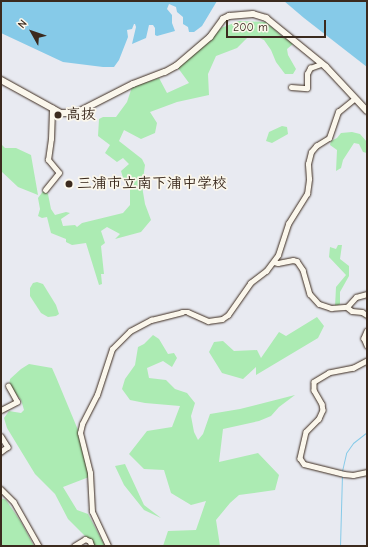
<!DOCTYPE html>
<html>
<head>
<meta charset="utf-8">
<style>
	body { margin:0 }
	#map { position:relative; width:368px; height:547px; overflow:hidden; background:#e8eaf1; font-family:"Comic Neue","Klee One",sans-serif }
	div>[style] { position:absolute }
	.green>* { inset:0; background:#acebb3 }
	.water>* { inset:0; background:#86cae8 }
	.stream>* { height:1px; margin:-0.5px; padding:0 0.5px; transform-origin:0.5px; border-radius:0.5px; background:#86cae8 }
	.roads { filter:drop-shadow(0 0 1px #3b2a1e) drop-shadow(0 0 1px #3b2a1e) }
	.minor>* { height:4.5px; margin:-2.25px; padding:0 2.25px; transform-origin:2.25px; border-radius:2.25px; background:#fbf7ec }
	.major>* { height:6px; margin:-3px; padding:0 3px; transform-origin:3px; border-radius:3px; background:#fbf7ec }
	.dots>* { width:11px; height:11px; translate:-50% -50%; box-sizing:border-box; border:2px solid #fbf7ec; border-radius:50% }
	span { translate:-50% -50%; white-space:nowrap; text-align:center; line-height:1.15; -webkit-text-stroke:3.5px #fbf7ec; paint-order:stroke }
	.poi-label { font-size:15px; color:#3b2a1e; font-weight:700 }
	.left { translate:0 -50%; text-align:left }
	.frame { position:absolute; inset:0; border:2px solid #3b2a1e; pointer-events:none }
	.north { position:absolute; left:12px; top:12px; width:40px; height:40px; -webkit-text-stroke:3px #fbf7ec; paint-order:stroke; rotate:310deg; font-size:11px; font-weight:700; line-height:16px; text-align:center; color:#3b2a1e }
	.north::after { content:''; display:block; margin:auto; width:14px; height:18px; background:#3b2a1e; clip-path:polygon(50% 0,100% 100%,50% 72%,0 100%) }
	.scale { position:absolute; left:226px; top:20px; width:100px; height:18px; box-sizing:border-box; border:2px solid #3b2a1e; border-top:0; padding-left:5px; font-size:12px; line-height:14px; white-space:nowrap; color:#3b2a1e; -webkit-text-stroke:3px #fbf7ec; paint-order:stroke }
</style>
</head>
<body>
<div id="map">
	<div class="green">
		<i style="clip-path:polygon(239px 21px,266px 22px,284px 38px,293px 42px,293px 44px,287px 49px,288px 55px,296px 69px,293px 74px,285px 74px,276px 62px,271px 50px,264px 40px,255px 36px,248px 37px,237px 48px,216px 56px,208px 74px,209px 95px,177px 102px,150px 112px,157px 123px,155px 133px,141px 139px,124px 130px,119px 141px,142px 159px,145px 165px,142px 186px,145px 204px,151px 220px,141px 232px,115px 239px,120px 234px,107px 227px,101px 231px,105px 243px,101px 246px,104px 274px,101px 274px,102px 284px,99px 285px,86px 243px,72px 245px,66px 242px,66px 239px,51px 233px,47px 217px,42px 218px,38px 216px,40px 209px,38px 198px,44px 190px,48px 194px,51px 209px,55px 215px,66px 212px,70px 213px,61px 219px,63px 226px,75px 225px,77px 227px,82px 223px,123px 213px,130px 205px,130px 187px,124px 181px,121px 171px,129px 164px,123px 158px,117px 162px,105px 153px,110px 145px,98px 136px,99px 119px,103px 117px,116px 117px,127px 102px,132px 87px,159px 78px,167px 93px,189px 83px,178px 68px,210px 41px,221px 28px)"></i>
		<i style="clip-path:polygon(282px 126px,287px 127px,288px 134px,272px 143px,266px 141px,269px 132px)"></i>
		<i style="clip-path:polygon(352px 132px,360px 134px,367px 142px,367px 153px,363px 152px,359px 144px,354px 143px,343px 160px,341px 168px,336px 171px,337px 150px,330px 145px,331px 141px,337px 138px,341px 133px)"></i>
		<i style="clip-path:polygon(1px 144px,5px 148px,16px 148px,31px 155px,38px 195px,18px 187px,1px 171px)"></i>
		<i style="clip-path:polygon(338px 245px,342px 245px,340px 259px,349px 266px,349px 276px,340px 292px,340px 304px,335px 307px,336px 287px,346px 275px,329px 257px,330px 247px,336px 249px)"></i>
		<i style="clip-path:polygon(37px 282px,43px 284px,56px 305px,59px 314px,56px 316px,48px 317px,41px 313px,30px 296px,30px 288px,33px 283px)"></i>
		<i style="clip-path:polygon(317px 317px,324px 326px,318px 338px,256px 375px,256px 367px,243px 379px,222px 373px,209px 352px,214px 342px,223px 341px,234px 351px,257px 350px,261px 358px,279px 332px,286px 336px)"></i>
		<i style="clip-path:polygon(153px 335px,159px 339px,168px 354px,174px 353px,177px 358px,172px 367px,163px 361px,147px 368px,149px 378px,166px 380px,175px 389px,187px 393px,195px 403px,191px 416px,194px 432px,198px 440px,203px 434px,210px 414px,240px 409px,295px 395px,279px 407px,271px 416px,259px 421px,223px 429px,219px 462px,258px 453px,279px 475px,275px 490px,239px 495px,230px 503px,216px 520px,220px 546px,163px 546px,168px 531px,196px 530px,206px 501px,191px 505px,171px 493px,164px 470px,144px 469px,129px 454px,147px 431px,172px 427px,180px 406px,145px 403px,130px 400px,122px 389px,125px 379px,135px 365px,138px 347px,144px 344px)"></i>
		<i style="clip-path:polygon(29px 364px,52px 368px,56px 377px,78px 430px,89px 477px,63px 487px,77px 510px,88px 514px,105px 546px,89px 546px,89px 540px,68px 519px,55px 494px,35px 474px,7px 428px,4px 418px,9px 411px,21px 413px,24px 410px,21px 400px,9px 386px,10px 379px,21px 369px)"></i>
		<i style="clip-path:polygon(125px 464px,144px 505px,161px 518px,144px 510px,124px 485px,115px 466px)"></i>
		<i style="clip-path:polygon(1px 498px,6px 500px,21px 522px,34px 546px,1px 546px)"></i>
	</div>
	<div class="water">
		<i style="clip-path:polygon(1px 1px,217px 1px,202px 26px,194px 32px,189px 32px,188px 27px,183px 24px,183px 17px,177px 12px,176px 7px,169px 4px,167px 9px,172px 15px,172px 23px,175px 31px,157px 36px,155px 35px,155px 28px,153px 25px,149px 25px,146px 38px,132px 44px,136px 27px,135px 24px,134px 24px,132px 29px,127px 30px,128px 37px,119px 60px,114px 67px,103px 67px,63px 62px,1px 33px)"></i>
		<i style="clip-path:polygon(284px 1px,367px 1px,367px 67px,304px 18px)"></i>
	</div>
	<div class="stream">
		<i style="left:342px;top:471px;width:18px;rotate:-77deg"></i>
		<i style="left:346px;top:453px;width:12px;rotate:-55deg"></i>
		<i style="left:353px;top:443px;width:18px;rotate:-38deg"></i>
		<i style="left:340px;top:546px;width:71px;rotate:-88.4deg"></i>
	</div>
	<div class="roads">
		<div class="minor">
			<i style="left:291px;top:87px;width:16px;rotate:4deg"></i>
			<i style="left:307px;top:88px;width:14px;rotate:-90deg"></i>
			<i style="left:307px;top:74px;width:7px;rotate:-63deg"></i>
			<i style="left:310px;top:68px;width:12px;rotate:-20deg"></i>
			<i style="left:45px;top:190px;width:22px;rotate:-51deg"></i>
			<i style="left:59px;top:173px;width:17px;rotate:-130deg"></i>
			<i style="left:48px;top:160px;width:21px;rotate:-82deg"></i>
			<i style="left:51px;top:139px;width:31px;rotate:-88deg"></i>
			<i style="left:274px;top:262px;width:4px;rotate:14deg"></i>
			<i style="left:278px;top:263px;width:15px;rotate:-11deg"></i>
			<i style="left:293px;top:260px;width:4px;rotate:14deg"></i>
			<i style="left:297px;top:261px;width:11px;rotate:56deg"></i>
			<i style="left:303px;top:270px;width:25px;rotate:74deg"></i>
			<i style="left:310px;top:294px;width:13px;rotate:48deg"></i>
			<i style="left:319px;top:304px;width:13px;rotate:18deg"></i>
			<i style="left:331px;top:308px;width:16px;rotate:-4deg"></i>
			<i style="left:347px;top:307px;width:6px;rotate:39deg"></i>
			<i style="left:352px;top:311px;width:10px;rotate:6deg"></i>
			<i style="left:362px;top:312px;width:6px;rotate:31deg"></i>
			<i style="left:347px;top:307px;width:13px;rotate:-48deg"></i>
			<i style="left:356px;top:297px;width:11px;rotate:-15deg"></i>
			<i style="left:367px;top:331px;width:8px;rotate:113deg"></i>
			<i style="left:364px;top:338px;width:8px;rotate:67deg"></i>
			<i style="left:367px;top:361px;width:15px;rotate:152deg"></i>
			<i style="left:354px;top:368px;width:25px;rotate:169deg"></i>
			<i style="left:329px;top:373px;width:17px;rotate:149deg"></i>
			<i style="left:314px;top:382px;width:8px;rotate:90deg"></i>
			<i style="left:314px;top:390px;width:16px;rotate:60deg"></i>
			<i style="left:322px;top:404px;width:6px;rotate:81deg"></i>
			<i style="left:323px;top:410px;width:10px;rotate:114deg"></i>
			<i style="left:319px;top:419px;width:18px;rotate:135deg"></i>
			<i style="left:306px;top:432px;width:27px;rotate:103deg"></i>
			<i style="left:300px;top:458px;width:7px;rotate:56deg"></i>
			<i style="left:304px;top:464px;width:41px;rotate:14deg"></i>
			<i style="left:344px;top:474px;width:9px;rotate:6deg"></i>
			<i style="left:353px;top:475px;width:14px;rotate:-12deg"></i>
			<i style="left:1px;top:410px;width:18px;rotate:-27deg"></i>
			<i style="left:17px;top:402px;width:18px;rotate:-119deg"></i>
			<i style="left:1px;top:436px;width:13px;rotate:58deg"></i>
			<i style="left:8px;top:447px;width:9px;rotate:144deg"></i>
			<i style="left:1px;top:489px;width:18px;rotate:45deg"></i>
			<i style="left:14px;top:502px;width:51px;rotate:60.4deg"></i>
			<i style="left:74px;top:546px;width:13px;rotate:-32deg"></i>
			<i style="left:85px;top:539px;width:5px;rotate:22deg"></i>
			<i style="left:90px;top:541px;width:5px;rotate:68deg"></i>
			<i style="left:108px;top:546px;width:38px;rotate:-115deg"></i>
			<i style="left:92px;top:512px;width:39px;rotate:-93deg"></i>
			<i style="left:90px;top:473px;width:41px;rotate:-104deg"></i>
			<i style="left:80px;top:433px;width:9px;rotate:-77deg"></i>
			<i style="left:82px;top:424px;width:33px;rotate:-63deg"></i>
			<i style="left:97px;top:395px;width:48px;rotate:-71.9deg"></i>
			<i style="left:112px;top:349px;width:25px;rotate:-45deg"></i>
			<i style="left:130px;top:331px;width:24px;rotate:-28deg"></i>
			<i style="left:151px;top:320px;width:32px;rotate:-14deg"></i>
			<i style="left:182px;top:312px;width:6px"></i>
			<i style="left:188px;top:312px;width:22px;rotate:24deg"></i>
			<i style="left:208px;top:321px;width:14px;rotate:-8deg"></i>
			<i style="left:222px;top:319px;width:7px;rotate:-34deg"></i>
			<i style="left:228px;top:315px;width:39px;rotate:-55deg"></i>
			<i style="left:250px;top:283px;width:20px;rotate:-37deg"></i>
			<i style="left:266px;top:271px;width:20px;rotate:-53deg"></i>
			<i style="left:278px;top:255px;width:33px;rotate:-72deg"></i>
			<i style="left:288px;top:224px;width:36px;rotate:-58deg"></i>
			<i style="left:307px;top:194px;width:15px;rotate:-82deg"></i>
			<i style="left:309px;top:179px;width:15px;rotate:-94deg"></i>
			<i style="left:308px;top:164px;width:12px;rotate:-76deg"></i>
			<i style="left:311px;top:152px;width:8px;rotate:-50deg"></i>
			<i style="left:316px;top:146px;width:15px;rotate:-32deg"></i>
			<i style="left:329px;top:138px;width:28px;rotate:-71deg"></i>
			<i style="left:338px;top:112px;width:21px;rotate:-39deg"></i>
		</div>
		<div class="major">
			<i style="left:1px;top:80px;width:68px;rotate:28.8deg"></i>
			<i style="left:61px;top:113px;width:15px"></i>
			<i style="left:76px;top:113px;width:64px;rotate:-27deg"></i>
			<i style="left:133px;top:84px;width:34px;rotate:-21deg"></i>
			<i style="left:165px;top:72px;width:13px;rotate:-29deg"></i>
			<i style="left:176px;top:66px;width:45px;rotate:-40.5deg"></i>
			<i style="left:210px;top:37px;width:22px;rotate:-54deg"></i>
			<i style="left:223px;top:19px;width:7px;rotate:-27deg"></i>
			<i style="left:229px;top:16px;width:24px;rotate:-5deg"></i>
			<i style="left:253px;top:14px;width:14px;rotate:17deg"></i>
			<i style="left:266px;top:18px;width:77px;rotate:39.2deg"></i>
			<i style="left:326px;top:67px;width:60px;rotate:47deg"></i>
		</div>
	</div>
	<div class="dots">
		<i style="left:58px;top:115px;background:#3b2a1e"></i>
		<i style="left:69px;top:184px;background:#3b2a1e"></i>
	</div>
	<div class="poi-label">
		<span class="left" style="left:66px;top:115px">高抜</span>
		<span class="left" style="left:77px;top:184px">三浦市立南下浦中学校</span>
	</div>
	<div class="frame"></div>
	<div class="north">N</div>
	<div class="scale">200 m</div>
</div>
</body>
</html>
